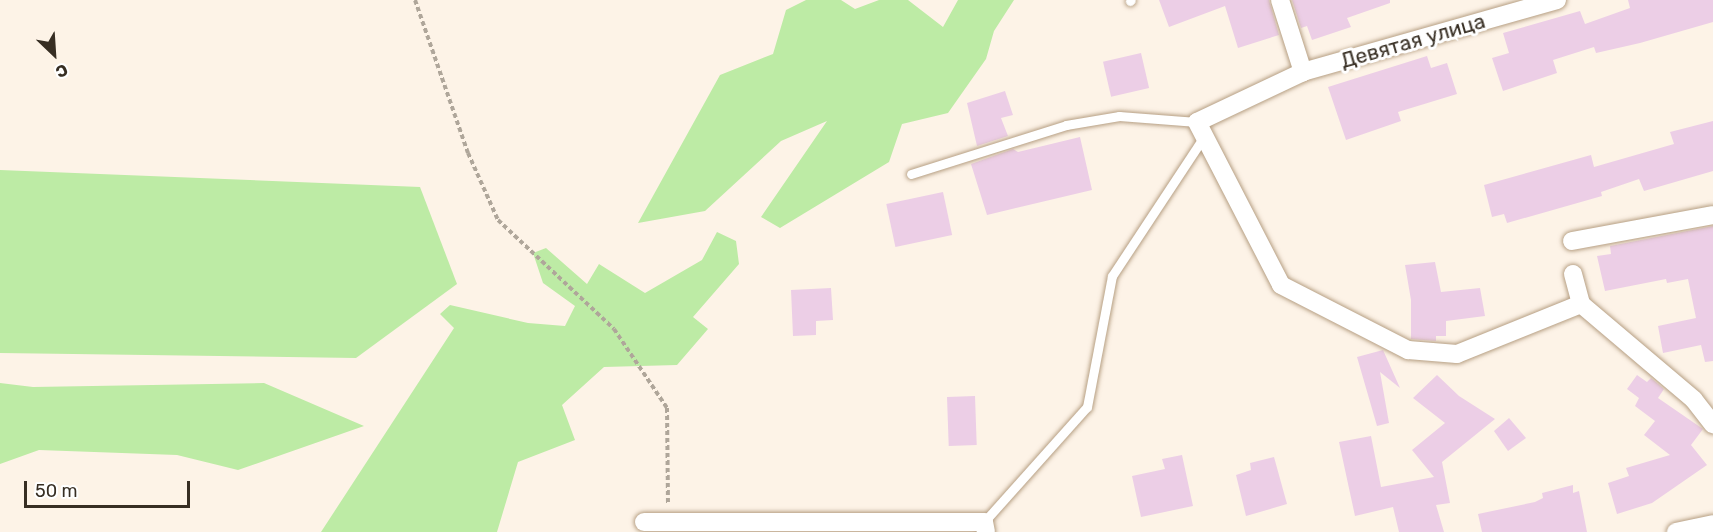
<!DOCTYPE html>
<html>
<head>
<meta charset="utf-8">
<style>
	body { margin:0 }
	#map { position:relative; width:1713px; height:532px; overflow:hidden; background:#fdf3e7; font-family:Rubik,sans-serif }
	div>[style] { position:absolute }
	.green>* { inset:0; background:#bdeba5 }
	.building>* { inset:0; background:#eccee6; transform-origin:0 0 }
	.path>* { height:4px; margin-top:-2px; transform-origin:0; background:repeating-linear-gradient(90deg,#afa69a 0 4.5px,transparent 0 7.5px) }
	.roads { filter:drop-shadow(0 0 2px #b69f83) drop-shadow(0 0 2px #b69f83) }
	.service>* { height:9px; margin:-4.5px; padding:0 4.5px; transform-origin:4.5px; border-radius:4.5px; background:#fff }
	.minor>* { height:18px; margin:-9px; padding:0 9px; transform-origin:9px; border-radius:9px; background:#fff }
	span { translate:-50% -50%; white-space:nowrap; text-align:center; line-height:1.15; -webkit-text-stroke:6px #fff; paint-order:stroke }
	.street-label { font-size:21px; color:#372e23 }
	.north { position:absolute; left:24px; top:24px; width:60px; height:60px; -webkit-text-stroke:4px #fff; paint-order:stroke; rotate:155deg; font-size:16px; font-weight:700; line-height:24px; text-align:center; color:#372e23 }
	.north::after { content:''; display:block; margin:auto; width:21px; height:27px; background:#372e23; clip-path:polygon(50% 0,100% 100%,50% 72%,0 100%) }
	.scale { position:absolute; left:24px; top:481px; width:166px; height:27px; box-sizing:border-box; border:3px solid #372e23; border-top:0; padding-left:8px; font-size:18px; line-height:21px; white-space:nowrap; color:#372e23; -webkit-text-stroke:4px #fff; paint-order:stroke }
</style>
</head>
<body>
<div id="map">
	<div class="green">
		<i style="clip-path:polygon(806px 0,841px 0,855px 9px,879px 0,908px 0,943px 27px,958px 0,1014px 0,994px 31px,986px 59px,948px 113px,902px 124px,889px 162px,780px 228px,761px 217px,827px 121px,781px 141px,705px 211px,638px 223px,720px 75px,773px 54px,786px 10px)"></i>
		<i style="clip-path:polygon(0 170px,420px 187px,457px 284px,356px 358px,0 353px)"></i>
		<i style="clip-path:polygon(717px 232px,736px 241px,739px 264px,693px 317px,708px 329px,677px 365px,604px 367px,562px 405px,575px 440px,518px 462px,497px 532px,321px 532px,454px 328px,440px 314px,450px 305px,528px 323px,565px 326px,575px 306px,543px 283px,533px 253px,546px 248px,587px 284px,599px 264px,645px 293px,702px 260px)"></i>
		<i style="clip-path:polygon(0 383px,33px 387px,264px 383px,364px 426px,238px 470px,177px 455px,39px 450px,0 464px)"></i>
	</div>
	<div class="building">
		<i style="clip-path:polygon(1159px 0,1269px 0,1279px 35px,1238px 48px,1225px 6px,1169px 27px)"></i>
		<i style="clip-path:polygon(1292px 0,1390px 0,1390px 3px,1347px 18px,1351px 27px,1312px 40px,1307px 26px,1301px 28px)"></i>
		<i style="clip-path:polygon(1628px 0,1713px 0,1713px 22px,1640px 43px,1596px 53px,1594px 47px,1553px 60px,1557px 73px,1503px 91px,1492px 58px,1509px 53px,1503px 33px,1580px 11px,1585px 24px,1630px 8px)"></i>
		<i style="left:1141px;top:53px;width:36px;height:39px;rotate:77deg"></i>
		<i style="clip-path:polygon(1427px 56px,1431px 68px,1447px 63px,1457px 94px,1398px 112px,1401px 121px,1346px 140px,1328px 87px)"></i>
		<i style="clip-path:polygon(1005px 91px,1013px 115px,1001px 118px,1008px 136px,977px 146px,967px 103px)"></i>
		<i style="clip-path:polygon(1713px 121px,1713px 171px,1644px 191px,1639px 179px,1601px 192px,1602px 196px,1507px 223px,1504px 214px,1492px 217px,1484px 185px,1591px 155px,1594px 167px,1674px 144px,1670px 132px)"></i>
		<i style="clip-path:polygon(1080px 137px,1092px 190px,987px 215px,971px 164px,1013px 149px,1018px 152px)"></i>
		<i style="left:943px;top:192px;width:44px;height:58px;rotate:78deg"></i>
		<i style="clip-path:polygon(1713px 226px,1713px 361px,1705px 362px,1701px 345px,1663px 353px,1658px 326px,1696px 318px,1688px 279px,1667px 283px,1666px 279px,1605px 291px,1597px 256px,1611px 254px,1610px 246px)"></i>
		<i style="clip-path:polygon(1435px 262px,1441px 292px,1480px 288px,1485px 316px,1446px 321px,1446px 336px,1436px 336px,1436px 341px,1411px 339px,1411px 300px,1405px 265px)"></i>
		<i style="clip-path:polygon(831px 288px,833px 320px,816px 321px,816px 335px,793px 336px,791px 290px)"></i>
		<i style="clip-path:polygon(1383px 350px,1400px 388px,1380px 372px,1389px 423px,1377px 426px,1357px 357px)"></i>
		<i style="clip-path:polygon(1437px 375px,1459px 396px,1495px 419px,1442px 462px,1450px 503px,1436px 505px,1444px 532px,1399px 532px,1393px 507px,1355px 516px,1339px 442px,1371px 436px,1381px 487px,1434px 477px,1412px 450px,1445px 423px,1413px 398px)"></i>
		<i style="clip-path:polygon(1637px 375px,1647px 382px,1651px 378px,1664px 389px,1658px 398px,1703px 429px,1691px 445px,1707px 465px,1652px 503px,1617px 514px,1608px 483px,1629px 476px,1626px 468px,1670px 455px,1644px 435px,1655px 421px,1635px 406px,1639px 398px,1627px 389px)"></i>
		<i style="left:975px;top:396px;width:49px;height:28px;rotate:88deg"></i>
		<i style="clip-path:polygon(1509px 418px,1526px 438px,1508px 451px,1494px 431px)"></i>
		<i style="clip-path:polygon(1182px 455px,1193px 506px,1141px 517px,1132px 476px,1165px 469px,1162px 459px)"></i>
		<i style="clip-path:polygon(1274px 457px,1287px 504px,1246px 516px,1236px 475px,1251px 470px,1250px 463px)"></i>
		<i style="clip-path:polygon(1573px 485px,1573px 493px,1579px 491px,1587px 532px,1482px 532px,1478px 514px,1535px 502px,1543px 498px,1542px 493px)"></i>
	</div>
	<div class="path">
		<i style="left:415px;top:0;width:162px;rotate:70.9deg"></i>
		<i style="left:468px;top:153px;width:73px;rotate:65.9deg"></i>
		<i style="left:498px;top:220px;width:159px;rotate:43.2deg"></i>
		<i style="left:614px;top:329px;width:95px;rotate:56.1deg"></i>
		<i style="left:667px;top:408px;width:95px;rotate:89.4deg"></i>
	</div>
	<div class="roads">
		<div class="service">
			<i style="left:1130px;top:1px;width:1px;rotate:-45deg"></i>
			<i style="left:911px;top:174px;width:163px;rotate:-17.5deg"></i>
			<i style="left:1066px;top:125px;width:54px;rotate:-9.6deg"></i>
			<i style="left:1119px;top:116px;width:78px;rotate:4.4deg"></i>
			<i style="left:984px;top:522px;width:154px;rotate:-48.2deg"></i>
			<i style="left:1087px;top:407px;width:133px;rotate:-79.2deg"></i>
			<i style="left:1112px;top:276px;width:169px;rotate:-56.6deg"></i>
		</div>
		<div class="minor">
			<i style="left:1280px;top:0;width:76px;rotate:72.3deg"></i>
			<i style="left:1557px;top:0;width:264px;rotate:164.2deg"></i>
			<i style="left:1303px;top:72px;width:117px;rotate:154.7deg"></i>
			<i style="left:1197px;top:122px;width:183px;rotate:62.7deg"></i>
			<i style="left:1281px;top:285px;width:143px;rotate:27.1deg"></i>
			<i style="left:1408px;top:350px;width:49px;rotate:4.7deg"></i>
			<i style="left:1457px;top:354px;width:134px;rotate:-22deg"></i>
			<i style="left:1572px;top:241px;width:143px;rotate:-10.4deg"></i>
			<i style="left:1573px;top:274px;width:31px;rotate:75deg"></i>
			<i style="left:1581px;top:304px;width:148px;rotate:40.3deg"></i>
			<i style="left:1694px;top:400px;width:31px;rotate:52deg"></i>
			<i style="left:644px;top:522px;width:340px"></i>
			<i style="left:984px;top:522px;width:10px;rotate:79deg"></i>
			<i style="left:1676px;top:532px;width:38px;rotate:-12deg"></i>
		</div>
	</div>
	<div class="street-label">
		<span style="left:1413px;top:41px;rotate:-16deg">Девятая улица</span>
	</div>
	<div class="north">С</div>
	<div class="scale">50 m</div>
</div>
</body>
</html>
